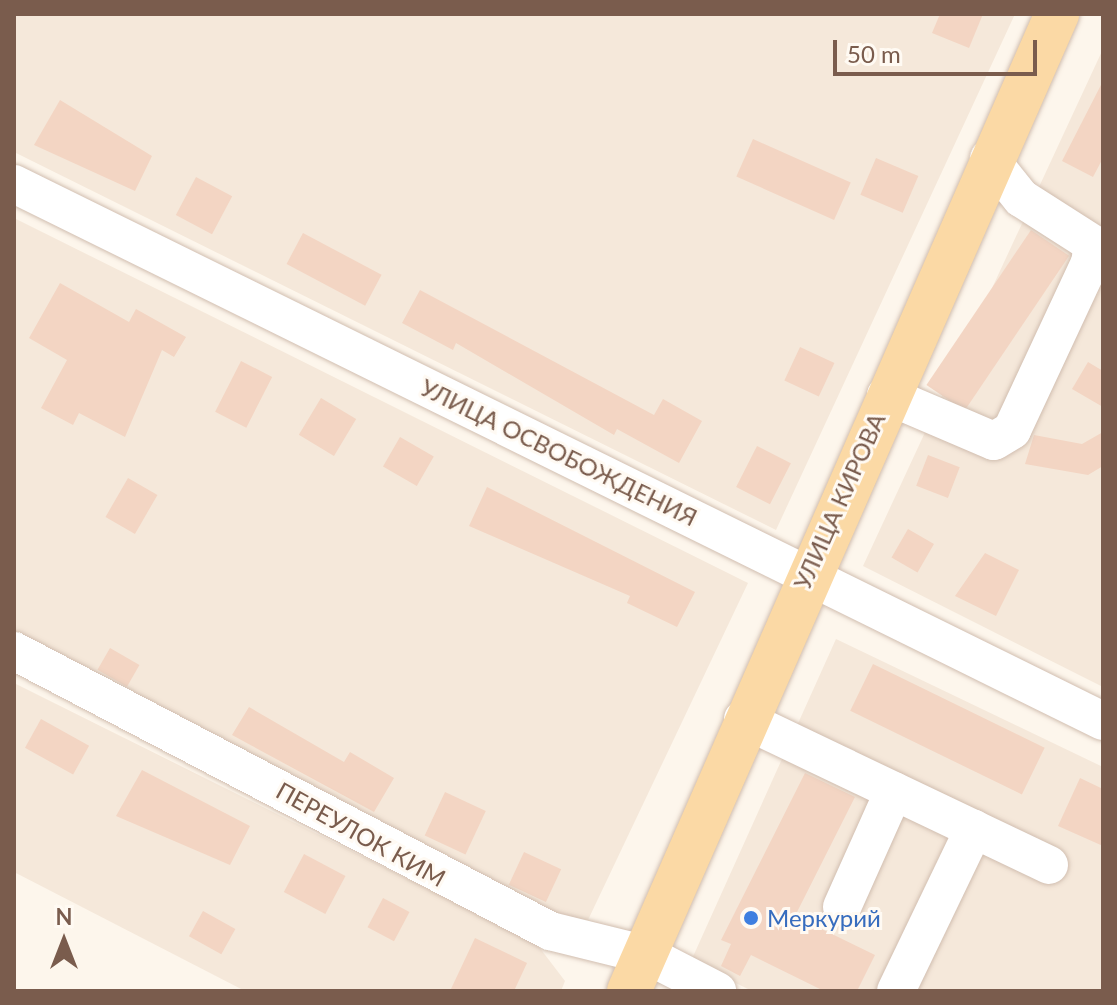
<!DOCTYPE html>
<html>
<head>
<meta charset="utf-8">
<style>
	body { margin:0 }
	#map { position:relative; width:1117px; height:1005px; overflow:hidden; background:#fdf6ec; font-family:Lato,sans-serif }
	div>[style] { position:absolute }
	.residential>* { inset:0; background:#f5e8da }
	.building>* { inset:0; background:#f3d5c3; transform-origin:0 0 }
	.roads { filter:drop-shadow(0 0 2px #d1beb0) drop-shadow(0 0 2px #d1beb0) }
	.minor>* { height:38px; margin:-19px; padding:0 19px; transform-origin:19px; border-radius:19px; background:#fff }
	.major>* { height:44px; margin:-22px; padding:0 22px; transform-origin:22px; border-radius:22px; background:#fbd9a5 }
	.dots>* { width:22px; height:22px; translate:-50% -50%; box-sizing:border-box; border:4px solid #fffaf3; border-radius:50% }
	span { translate:-50% -50%; white-space:nowrap; text-align:center; line-height:1.15; -webkit-text-stroke:6px #fffaf3; paint-order:stroke }
	.street-label { font-size:24px; color:#7a5c4d }
	.shop-label { font-size:24px; color:#366cbe }
	.left { translate:0 -50%; text-align:left }
	.frame { position:absolute; inset:0; border:16px solid #7a5c4d; pointer-events:none }
	.north { position:absolute; left:24px; top:901px; width:80px; height:80px; -webkit-text-stroke:6px #fffaf3; paint-order:stroke; rotate:0deg; font-size:22px; font-weight:700; line-height:32px; text-align:center; color:#7a5c4d }
	.north::after { content:''; display:block; margin:auto; width:28px; height:36px; background:#7a5c4d; clip-path:polygon(50% 0,100% 100%,50% 72%,0 100%) }
	.scale { position:absolute; left:833px; top:40px; width:204px; height:36px; box-sizing:border-box; border:4px solid #7a5c4d; border-top:0; padding-left:10px; font-size:24px; line-height:28px; white-space:nowrap; color:#7a5c4d; -webkit-text-stroke:6px #fffaf3; paint-order:stroke }
</style>
</head>
<body>
<div id="map">
	<div class="residential">
		<i style="clip-path:polygon(14px 14px,1015px 14px,776px 530px,14px 152px)"></i>
		<i style="clip-path:polygon(1103px 49px,1103px 687px,863px 566px)"></i>
		<i style="clip-path:polygon(14px 218px,748px 583px,588px 920px,537px 911px,14px 640px)"></i>
		<i style="clip-path:polygon(836px 639px,1103px 767px,1103px 991px,752px 991px,691px 961px)"></i>
		<i style="clip-path:polygon(14px 683px,536px 943px,565px 981px,561px 991px,245px 991px,14px 872px)"></i>
	</div>
	<div class="building">
		<i style="clip-path:polygon(940px 14px,983px 14px,969px 48px,932px 33px)"></i>
		<i style="clip-path:polygon(1103px 81px,1103px 158px,1093px 177px,1062px 161px)"></i>
		<i style="clip-path:polygon(60px 100px,152px 156px,135px 191px,34px 145px)"></i>
		<i style="left:753px;top:139px;width:107px;height:41px;rotate:24deg"></i>
		<i style="left:876px;top:158px;width:46px;height:40px;rotate:23deg"></i>
		<i style="left:196px;top:177px;width:41px;height:43px;rotate:28deg"></i>
		<i style="left:1031px;top:230px;width:46px;height:187px;rotate:34deg"></i>
		<i style="left:303px;top:233px;width:89px;height:35px;rotate:28deg"></i>
		<i style="clip-path:polygon(60px 283px,129px 322px,136px 309px,186px 337px,174px 357px,162px 350px,125px 437px,79px 413px,73px 425px,41px 408px,67px 360px,29px 338px)"></i>
		<i style="clip-path:polygon(420px 290px,654px 415px,663px 399px,702px 421px,679px 463px,617px 429px,614px 435px,456px 343px,453px 350px,402px 323px)"></i>
		<i style="left:800px;top:347px;width:38px;height:37px;rotate:25deg"></i>
		<i style="left:241px;top:361px;width:35px;height:57px;rotate:27deg"></i>
		<i style="clip-path:polygon(1088px 362px,1103px 371px,1103px 407px,1072px 389px)"></i>
		<i style="left:321px;top:398px;width:41px;height:43px;rotate:31deg"></i>
		<i style="clip-path:polygon(1103px 432px,1103px 466px,1088px 475px,1025px 464px,1034px 435px,1082px 444px)"></i>
		<i style="left:400px;top:437px;width:39px;height:34px;rotate:30deg"></i>
		<i style="left:757px;top:446px;width:38px;height:46px;rotate:27deg"></i>
		<i style="left:928px;top:455px;width:34px;height:33px;rotate:21deg"></i>
		<i style="left:128px;top:478px;width:34px;height:45px;rotate:30deg"></i>
		<i style="clip-path:polygon(487px 487px,695px 592px,677px 627px,627px 603px,630px 596px,469px 526px)"></i>
		<i style="left:908px;top:529px;width:30px;height:33px;rotate:30deg"></i>
		<i style="clip-path:polygon(985px 553px,1019px 570px,996px 616px,955px 596px)"></i>
		<i style="left:110px;top:648px;width:34px;height:25px;rotate:30deg"></i>
		<i style="left:873px;top:664px;width:191px;height:52px;rotate:26deg"></i>
		<i style="clip-path:polygon(249px 707px,344px 762px,350px 752px,394px 778px,374px 812px,232px 735px)"></i>
		<i style="left:41px;top:719px;width:55px;height:33px;rotate:29deg"></i>
		<i style="clip-path:polygon(142px 770px,250px 826px,230px 865px,116px 816px)"></i>
		<i style="clip-path:polygon(805px 773px,855px 797px,795px 916px,875px 955px,857px 991px,824px 991px,751px 955px,740px 976px,721px 966px,731px 944px,721px 940px)"></i>
		<i style="clip-path:polygon(1080px 778px,1103px 789px,1103px 846px,1058px 826px)"></i>
		<i style="left:445px;top:792px;width:45px;height:48px;rotate:25deg"></i>
		<i style="left:524px;top:852px;width:41px;height:36px;rotate:25deg"></i>
		<i style="left:304px;top:854px;width:47px;height:43px;rotate:28deg"></i>
		<i style="left:383px;top:898px;width:30px;height:33px;rotate:28deg"></i>
		<i style="left:203px;top:911px;width:37px;height:29px;rotate:29deg"></i>
		<i style="clip-path:polygon(475px 938px,527px 963px,514px 991px,450px 991px)"></i>
	</div>
	<div class="roads">
		<div class="minor">
			<i style="left:14px;top:184px;width:1214px;rotate:26.25deg"></i>
			<i style="left:886px;top:395px;width:117px;rotate:23.1deg"></i>
			<i style="left:994px;top:441px;width:21px;rotate:-31deg"></i>
			<i style="left:1012px;top:430px;width:184px;rotate:-65deg"></i>
			<i style="left:1090px;top:263px;width:19px;rotate:-81deg"></i>
			<i style="left:1093px;top:244px;width:85px;rotate:-147.4deg"></i>
			<i style="left:1021px;top:198px;width:51px;rotate:-128.7deg"></i>
			<i style="left:14px;top:651px;width:605px;rotate:27.58deg"></i>
			<i style="left:550px;top:931px;width:100px;rotate:13.9deg"></i>
			<i style="left:647px;top:955px;width:79px;rotate:27.2deg"></i>
			<i style="left:743px;top:719px;width:339px;rotate:25.5deg"></i>
			<i style="left:842px;top:907px;width:127px;rotate:-65.9deg"></i>
			<i style="left:896px;top:991px;width:180px;rotate:-64.3deg"></i>
		</div>
		<div class="major">
			<i style="left:629px;top:991px;width:1067px;rotate:-66.34deg"></i>
		</div>
	</div>
	<div class="dots">
		<i style="left:751px;top:918px;background:#3f7fe0"></i>
	</div>
	<div class="street-label">
		<span style="left:559px;top:452px;rotate:26deg">УЛИЦА ОСВОБОЖДЕНИЯ</span>
		<span style="left:839px;top:501px;rotate:-66deg">УЛИЦА КИРОВА</span>
		<span style="left:361px;top:834px;rotate:29deg">ПЕРЕУЛОК КИМ</span>
	</div>
	<div class="shop-label">
		<span class="left" style="left:767px;top:918px">Меркурий</span>
	</div>
	<div class="frame"></div>
	<div class="north">N</div>
	<div class="scale">50 m</div>
</div>
</body>
</html>
